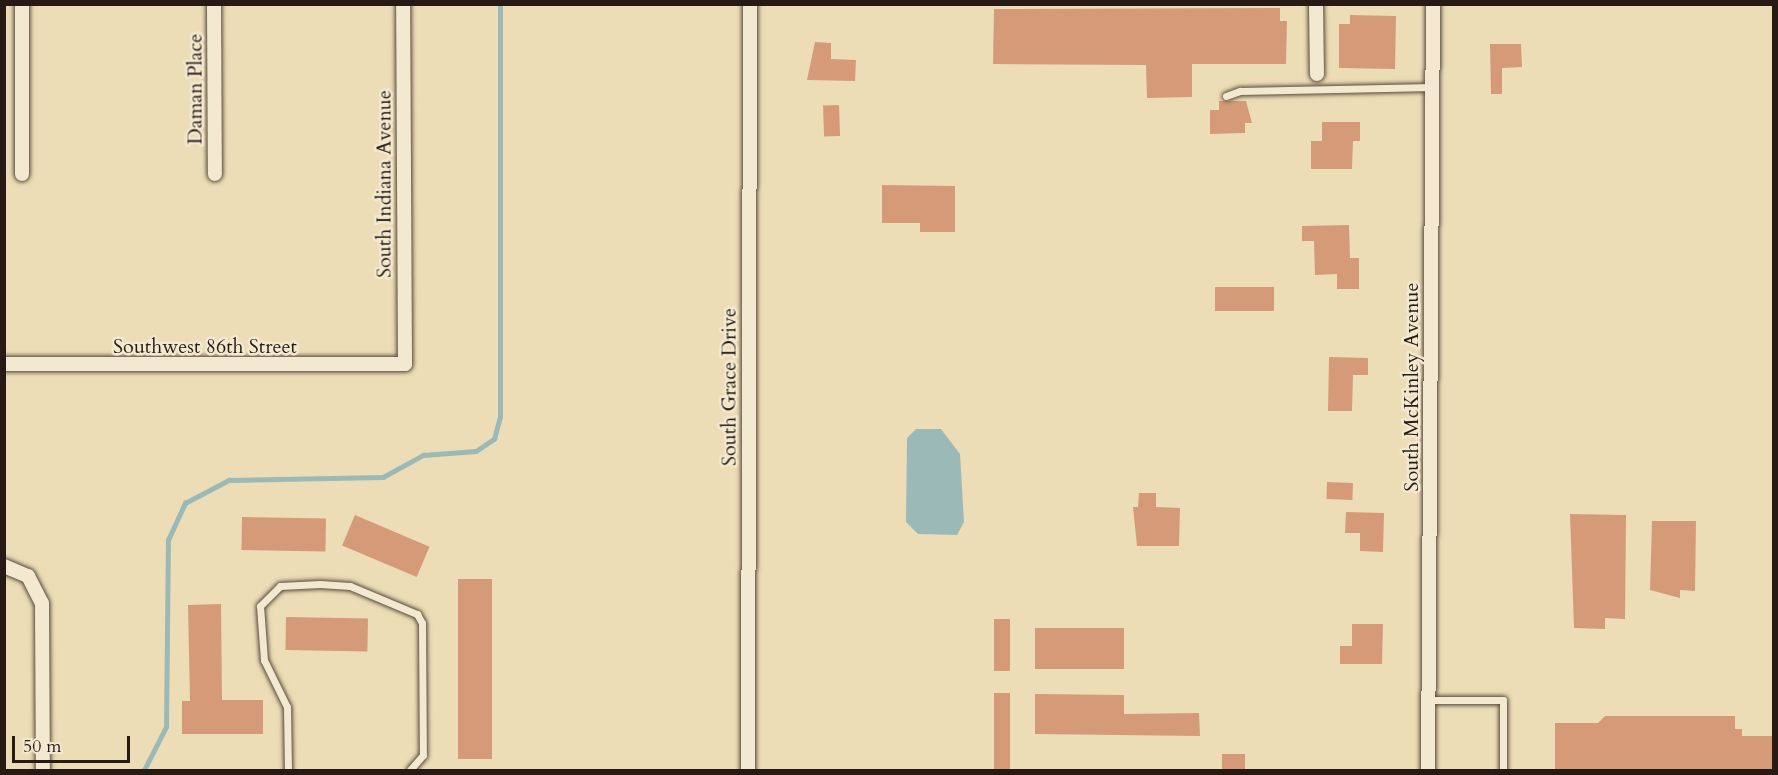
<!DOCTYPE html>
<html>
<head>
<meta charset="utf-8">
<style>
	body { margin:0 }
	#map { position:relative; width:1778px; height:775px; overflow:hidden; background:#ecddb6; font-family:Cardo,serif }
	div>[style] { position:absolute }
	.water>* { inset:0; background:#9bbab7 }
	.stream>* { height:4.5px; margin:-2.25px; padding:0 2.25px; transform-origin:2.25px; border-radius:2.25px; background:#9bbab7 }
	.building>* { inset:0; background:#d59b79; transform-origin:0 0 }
	.roads { filter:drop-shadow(0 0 2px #584b3c) drop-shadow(0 0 2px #584b3c) }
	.lane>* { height:7px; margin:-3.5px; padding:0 3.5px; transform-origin:3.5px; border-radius:3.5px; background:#f3e9d0 }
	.street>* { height:14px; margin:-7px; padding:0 7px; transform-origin:7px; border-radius:7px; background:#f3e9d0 }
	span { translate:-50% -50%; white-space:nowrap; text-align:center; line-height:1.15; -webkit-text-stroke:5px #f3e9d0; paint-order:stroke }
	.street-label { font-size:20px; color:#271a14 }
	.frame { position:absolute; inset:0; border:6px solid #271a14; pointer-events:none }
	.scale { position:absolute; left:12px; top:736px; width:118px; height:27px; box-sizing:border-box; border:3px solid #271a14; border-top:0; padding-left:8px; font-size:18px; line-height:21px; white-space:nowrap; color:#271a14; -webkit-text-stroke:4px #f3e9d0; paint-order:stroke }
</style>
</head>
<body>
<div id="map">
	<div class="water">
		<i style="clip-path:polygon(916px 429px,941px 429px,960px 454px,964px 522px,957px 535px,918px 534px,906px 522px,907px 438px)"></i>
	</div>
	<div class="stream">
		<i style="left:144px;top:770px;width:48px;rotate:-62.9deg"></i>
		<i style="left:166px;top:727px;width:187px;rotate:-89.4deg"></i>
		<i style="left:168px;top:540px;width:41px;rotate:-65.3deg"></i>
		<i style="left:185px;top:503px;width:50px;rotate:-27.6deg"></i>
		<i style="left:229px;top:480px;width:154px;rotate:-1.1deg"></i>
		<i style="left:383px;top:477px;width:46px;rotate:-28.8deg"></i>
		<i style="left:423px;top:455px;width:53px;rotate:-4.3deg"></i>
		<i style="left:476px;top:451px;width:22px;rotate:-34deg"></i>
		<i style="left:494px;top:439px;width:23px;rotate:-75deg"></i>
		<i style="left:500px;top:417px;width:413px;rotate:-90deg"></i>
	</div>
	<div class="building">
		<i style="clip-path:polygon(1280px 8px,1280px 21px,1287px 21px,1286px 64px,1192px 64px,1192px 97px,1147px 98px,1146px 65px,993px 64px,994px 9px)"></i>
		<i style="clip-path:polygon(1350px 15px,1396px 16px,1395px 69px,1339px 68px,1339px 24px,1350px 24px)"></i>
		<i style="clip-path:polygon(815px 42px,831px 43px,831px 59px,856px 60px,855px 81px,807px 80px)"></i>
		<i style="clip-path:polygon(1490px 44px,1521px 44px,1522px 67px,1502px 68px,1502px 94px,1491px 94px)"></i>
		<i style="clip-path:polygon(1219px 101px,1246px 101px,1252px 123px,1245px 123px,1245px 133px,1210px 134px,1210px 110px,1219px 110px)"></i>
		<i style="left:839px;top:105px;width:31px;height:16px;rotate:88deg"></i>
		<i style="clip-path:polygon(1322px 122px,1360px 122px,1360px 141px,1353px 141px,1352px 169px,1311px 169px,1311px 141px,1322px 141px)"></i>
		<i style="clip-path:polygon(882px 185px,955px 186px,955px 232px,920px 232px,920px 223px,882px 223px)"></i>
		<i style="clip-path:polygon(1349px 225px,1350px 258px,1359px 258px,1359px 289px,1337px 289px,1337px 274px,1315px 275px,1314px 241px,1302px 241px,1302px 226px)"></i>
		<i style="left:1274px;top:287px;width:24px;height:59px;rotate:90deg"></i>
		<i style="clip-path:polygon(1329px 357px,1368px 358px,1368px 375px,1353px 375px,1352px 411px,1328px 411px)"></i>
		<i style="left:1327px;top:482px;width:26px;height:17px;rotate:2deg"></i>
		<i style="clip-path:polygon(1139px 493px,1156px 493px,1156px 507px,1180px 508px,1179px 546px,1137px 546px,1133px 507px,1138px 507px)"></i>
		<i style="clip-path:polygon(1346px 512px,1384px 513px,1383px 552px,1360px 551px,1360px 533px,1345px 533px)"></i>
		<i style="clip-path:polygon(1570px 514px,1626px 515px,1625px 619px,1605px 618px,1605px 629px,1574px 628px)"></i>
		<i style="left:355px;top:515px;width:81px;height:33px;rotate:23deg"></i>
		<i style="left:242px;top:517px;width:84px;height:33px;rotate:1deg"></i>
		<i style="clip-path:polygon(1652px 521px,1696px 521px,1695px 591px,1680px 590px,1680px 598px,1650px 590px)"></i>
		<i style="left:458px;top:579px;width:34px;height:180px"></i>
		<i style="clip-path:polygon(221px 604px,222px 700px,263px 700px,263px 734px,182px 734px,182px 701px,190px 701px,188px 605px)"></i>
		<i style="left:286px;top:617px;width:82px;height:33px;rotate:1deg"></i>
		<i style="left:994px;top:619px;width:16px;height:52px"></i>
		<i style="clip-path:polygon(1352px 624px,1383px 624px,1382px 664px,1340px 664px,1340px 646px,1352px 646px)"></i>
		<i style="left:1124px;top:628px;width:41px;height:89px;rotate:90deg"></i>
		<i style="left:994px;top:693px;width:16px;height:78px"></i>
		<i style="clip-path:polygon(1035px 694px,1124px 695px,1124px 714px,1199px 713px,1200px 736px,1035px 734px)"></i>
		<i style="clip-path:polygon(1605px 716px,1735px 716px,1735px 729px,1742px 729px,1742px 736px,1773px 736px,1773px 771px,1555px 771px,1555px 723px,1598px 723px)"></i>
		<i style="left:1222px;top:754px;width:23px;height:17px"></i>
	</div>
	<div class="roads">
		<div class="lane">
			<i style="left:1226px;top:96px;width:15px;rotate:-20deg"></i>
			<i style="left:1240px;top:91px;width:193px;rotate:-1.2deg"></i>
			<i style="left:1429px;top:700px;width:74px"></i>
			<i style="left:1503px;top:700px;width:70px;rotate:90deg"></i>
			<i style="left:288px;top:770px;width:63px;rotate:-90.9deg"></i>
			<i style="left:287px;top:707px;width:52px;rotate:-116.1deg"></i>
			<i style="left:264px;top:660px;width:54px;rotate:-94.2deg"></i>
			<i style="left:260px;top:606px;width:28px;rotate:-45deg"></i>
			<i style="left:280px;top:586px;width:40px;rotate:-2.9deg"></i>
			<i style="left:320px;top:584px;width:30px;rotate:4deg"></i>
			<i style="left:350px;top:586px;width:73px;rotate:22.7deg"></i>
			<i style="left:417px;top:614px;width:10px;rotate:61deg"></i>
			<i style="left:422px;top:623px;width:132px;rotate:89.6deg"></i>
			<i style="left:423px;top:755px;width:20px;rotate:131deg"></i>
		</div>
		<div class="street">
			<i style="left:214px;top:4px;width:170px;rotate:89.7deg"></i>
			<i style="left:1316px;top:4px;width:70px;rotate:89.2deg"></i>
			<i style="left:22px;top:174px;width:170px;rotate:-90deg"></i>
			<i style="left:4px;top:364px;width:401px"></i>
			<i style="left:405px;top:364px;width:360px;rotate:-90.3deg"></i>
			<i style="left:4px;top:566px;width:26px;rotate:23deg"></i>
			<i style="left:28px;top:576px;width:30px;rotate:63deg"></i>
			<i style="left:42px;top:603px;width:167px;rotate:89.7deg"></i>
			<i style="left:748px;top:770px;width:766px;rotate:-89.85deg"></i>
			<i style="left:1428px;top:770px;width:766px;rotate:-89.63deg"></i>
		</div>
	</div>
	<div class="street-label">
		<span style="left:195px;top:89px;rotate:-90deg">Daman Place</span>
		<span style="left:384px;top:184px;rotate:-90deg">South Indiana Avenue</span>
		<span style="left:205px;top:346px">Southwest 86th Street</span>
		<span style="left:729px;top:387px;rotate:-90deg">South Grace Drive</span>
		<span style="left:1411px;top:387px;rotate:-90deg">South McKinley Avenue</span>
	</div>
	<div class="frame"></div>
	<div class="scale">50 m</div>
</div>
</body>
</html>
